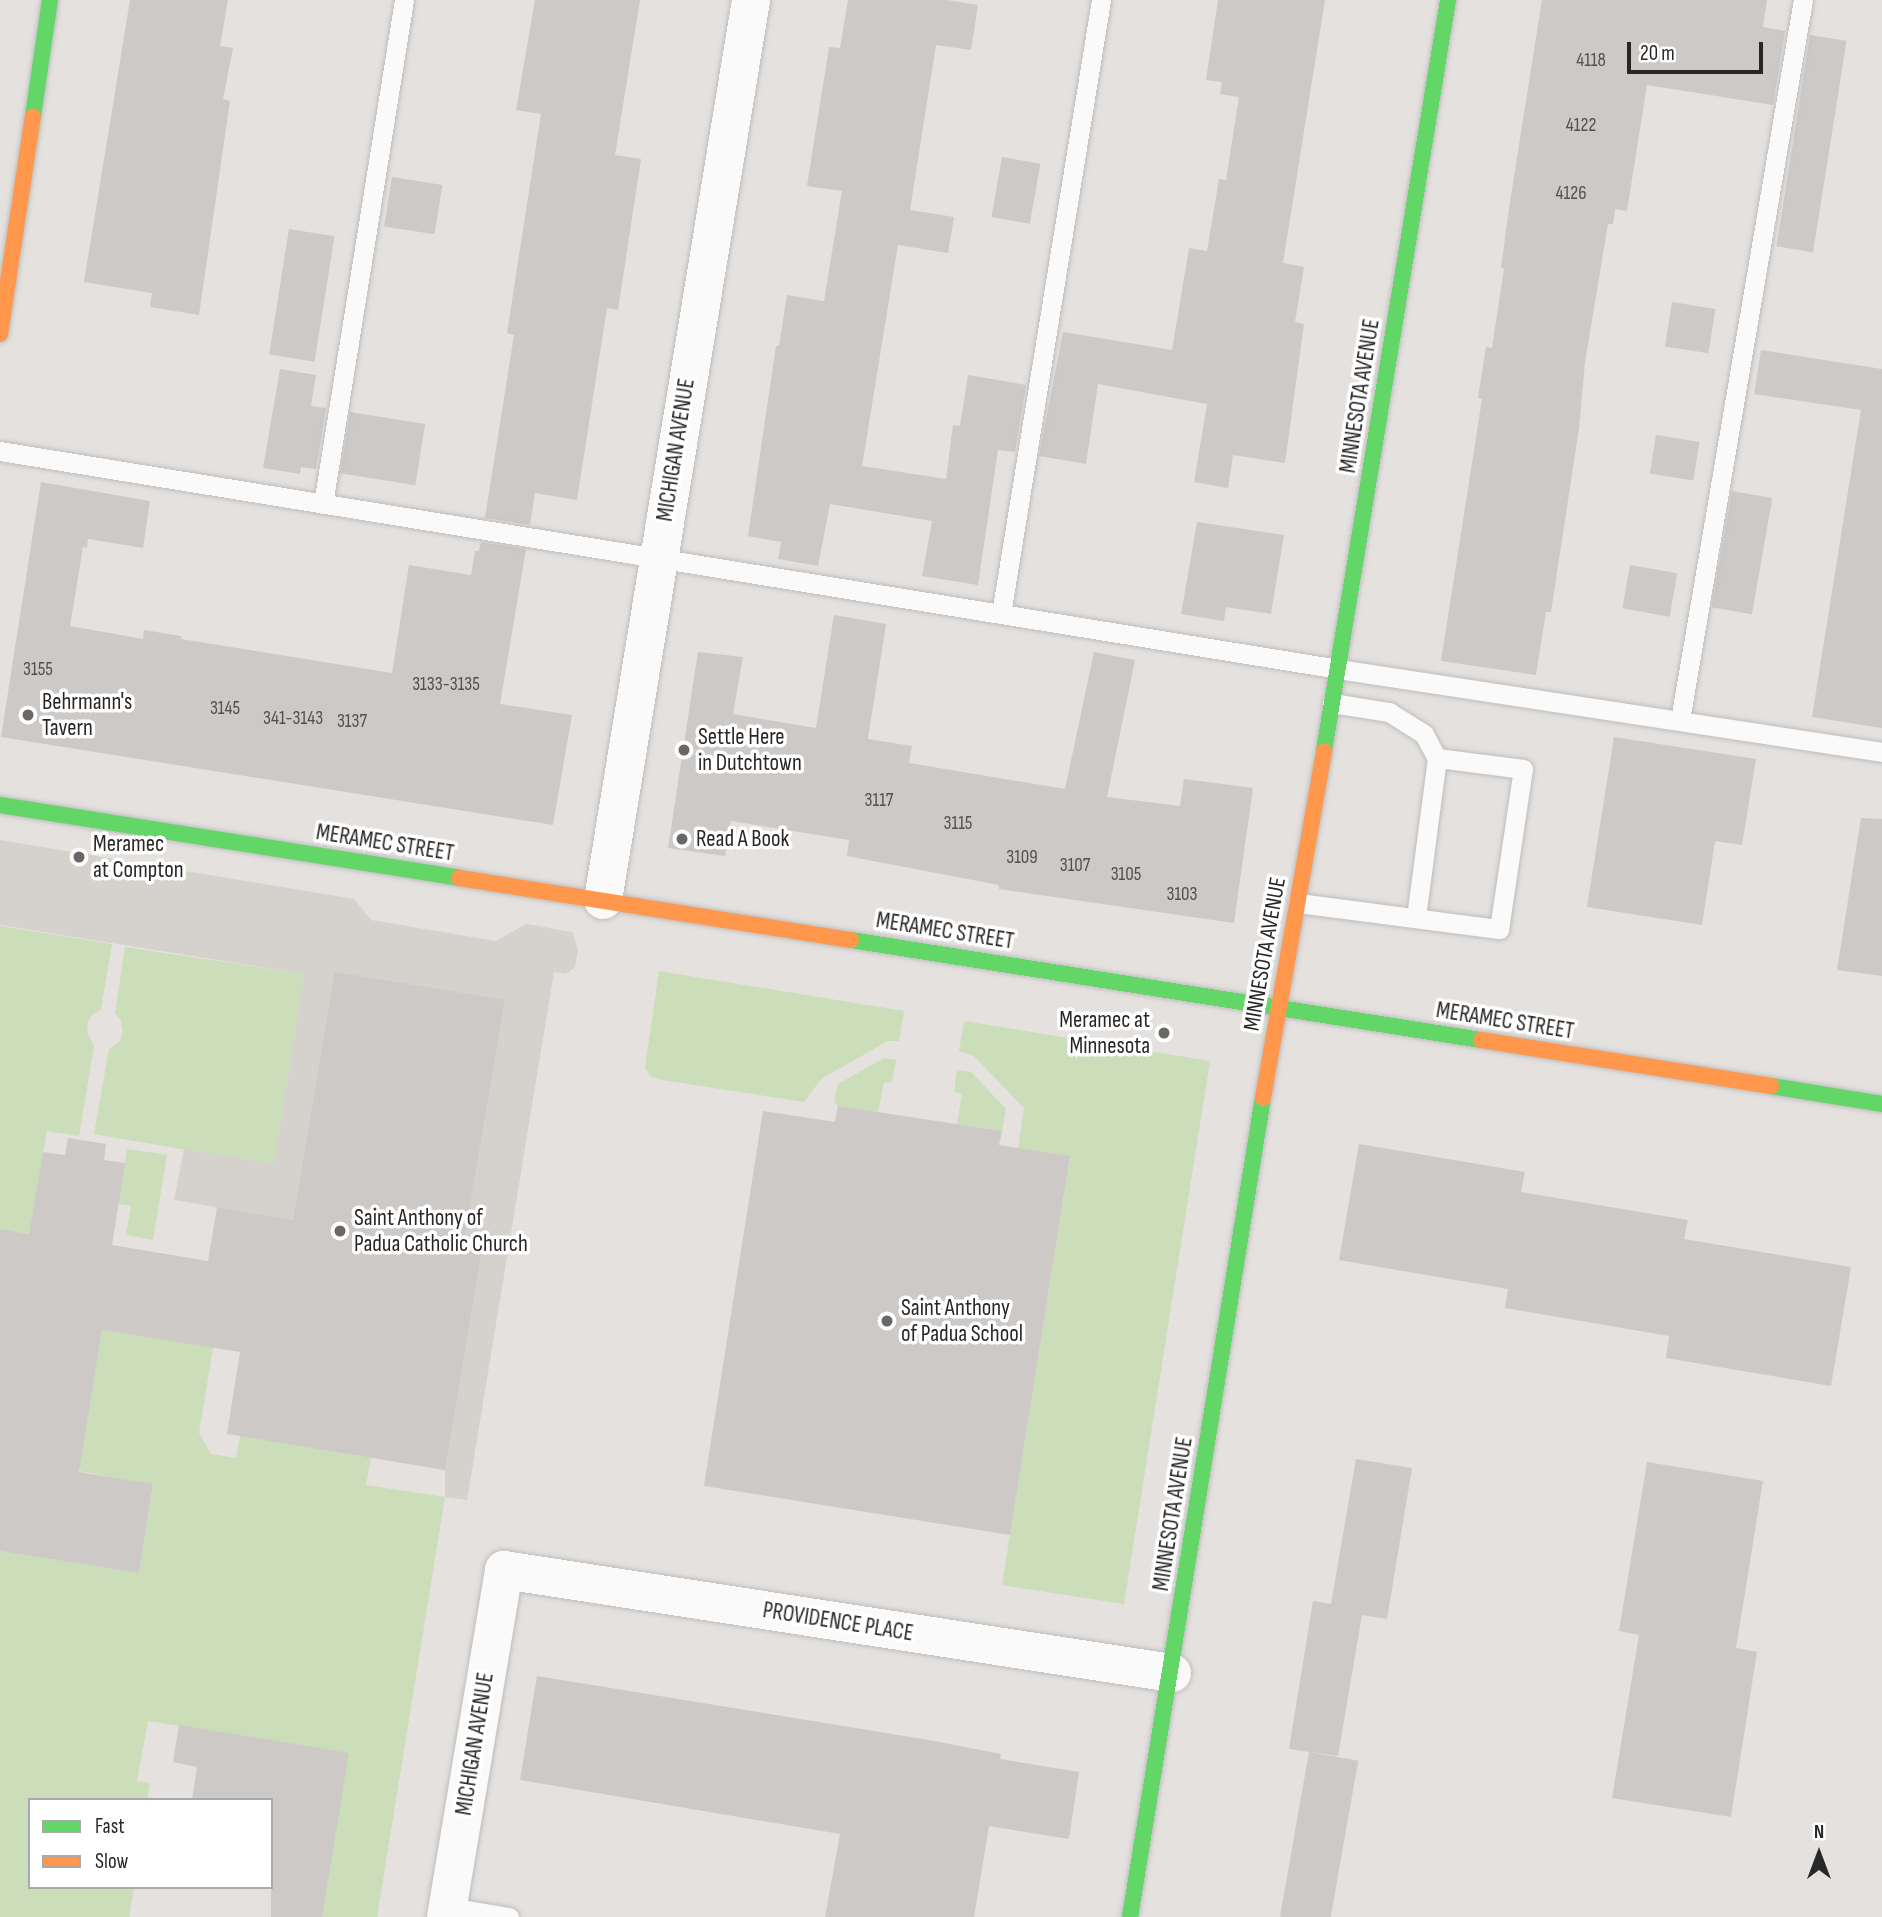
<!DOCTYPE html>
<html>
<head>
<meta charset="utf-8">
<style>
	body { margin:0 }
	#map { position:relative; width:1882px; height:1917px; overflow:hidden; background:#e4e1de; font-family:"Sofia Sans Condensed",sans-serif }
	div>[style] { position:absolute }
	.green>* { inset:0; background:#ccddb9 }
	.plaza>* { inset:0; background:#d5d1cd }
	.building>* { inset:0; background:#ccc9c7; transform-origin:0 0 }
	.roads { filter:drop-shadow(0 0 2px #bebebf) drop-shadow(0 0 2px #bebebf) }
	.lane>* { height:19px; margin:-9.5px; padding:0 9.5px; transform-origin:9.5px; border-radius:9.5px; background:#fbfafa }
	.street>* { height:38px; margin:-19px; padding:0 19px; transform-origin:19px; border-radius:19px; background:#fbfafa }
	.fast>* { height:16px; margin:-8px; padding:0 8px; transform-origin:8px; border-radius:8px; background:#63d668 }
	.slow>* { height:16px; margin:-8px; padding:0 8px; transform-origin:8px; border-radius:8px; background:#ff974d }
	.dots>* { width:19px; height:19px; translate:-50% -50%; box-sizing:border-box; border:4px solid #fff; border-radius:50% }
	span { translate:-50% -50%; white-space:nowrap; text-align:center; line-height:1.15; -webkit-text-stroke:7px #fff; paint-order:stroke }
	.number-label { font-size:19px; color:#515050 }
	.number-label span { -webkit-text-stroke-width:0 }
	.street-label { font-size:23px; color:#272727 }
	.poi-label { font-size:23px; color:#272727 }
	.left { translate:0 -50%; text-align:left }
	.right { translate:-100% -50%; text-align:right }
	.legend { position:absolute; left:28px; top:1798px; width:245px; height:91px; box-sizing:border-box; background:#fff; border:2px solid #a9a9a9; margin:0; padding:9px 12px; list-style:none; font-size:21px; color:#272727 }
	.legend li { display:flex; align-items:center; gap:14px; height:35px }
	.legend b { width:35px; border:2px solid #a9a9a9 }
	.north { position:absolute; left:1784px; top:1819px; width:70px; height:70px; -webkit-text-stroke:5px #fff; paint-order:stroke; rotate:0deg; font-size:19px; font-weight:700; line-height:28px; text-align:center; color:#272727 }
	.north::after { content:''; display:block; margin:auto; width:24px; height:32px; background:#272727; clip-path:polygon(50% 0,100% 100%,50% 72%,0 100%) }
	.scale { position:absolute; left:1627px; top:42px; width:136px; height:32px; box-sizing:border-box; border:4px solid #272727; border-top:0; padding-left:9px; font-size:21px; line-height:24px; white-space:nowrap; color:#272727; -webkit-text-stroke:5px #fff; paint-order:stroke }
</style>
</head>
<body>
<div id="map">
	<div class="green">
		<i style="clip-path:polygon(0 926px,112px 944px,101px 1009px,92px 1015px,88px 1022px,87px 1032px,94px 1046px,79px 1136px,47px 1131px,29px 1234px,0 1229px)"></i>
		<i style="clip-path:polygon(125px 947px,304px 974px,274px 1165px,94px 1134px,109px 1049px,120px 1041px,123px 1032px,121px 1021px,115px 1013px)"></i>
		<i style="clip-path:polygon(659px 971px,904px 1011px,899px 1041px,888px 1041px,821px 1079px,804px 1102px,662px 1080px,650px 1076px,645px 1068px)"></i>
		<i style="clip-path:polygon(964px 1021px,1210px 1061px,1124px 1604px,1002px 1585px,1070px 1157px,1018px 1148px,1024px 1108px,974px 1056px,959px 1051px)"></i>
		<i style="clip-path:polygon(884px 1058px,896px 1060px,892px 1083px,884px 1082px,878px 1112px,838px 1106px,834px 1102px,838px 1084px)"></i>
		<i style="clip-path:polygon(957px 1070px,971px 1072px,1006px 1109px,1002px 1131px,957px 1124px,962px 1094px,954px 1092px)"></i>
		<i style="clip-path:polygon(127px 1149px,167px 1155px,153px 1240px,126px 1235px,131px 1206px,118px 1204px)"></i>
		<i style="clip-path:polygon(183px 1312px,218px 1318px,199px 1433px,211px 1454px,236px 1458px,240px 1436px,371px 1458px,366px 1485px,445px 1497px,377px 1917px,322px 1917px,348px 1753px,148px 1721px,137px 1781px,150px 1783px,147px 1800px,30px 1800px,30px 1887px,134px 1887px,129px 1917px,0 1917px,0 1551px,139px 1573px,153px 1485px,79px 1471px,102px 1330px,178px 1342px)"></i>
	</div>
	<div class="plaza">
		<i style="clip-path:polygon(0 840px,354px 899px,371px 920px,496px 941px,526px 924px,572px 932px,578px 950px,575px 967px,566px 974px,554px 972px,467px 1500px,445px 1497px,445px 1470px,483px 1245px,464px 1241px,505px 1000px,293px 1220px,174px 1200px,184px 1149px,274px 1164px,304px 974px,0 925px)"></i>
	</div>
	<div class="building">
		<i style="clip-path:polygon(130px 0,228px 0,220px 46px,233px 48px,223px 99px,230px 101px,199px 315px,150px 307px,152px 293px,84px 282px)"></i>
		<i style="clip-path:polygon(535px 0,640px 0,615px 155px,641px 159px,618px 310px,607px 308px,577px 500px,535px 493px,530px 525px,485px 518px,514px 335px,507px 333px,541px 114px,516px 110px)"></i>
		<i style="clip-path:polygon(848px 0,947px 0,978px 5px,971px 50px,936px 45px,910px 210px,954px 217px,948px 253px,898px 245px,862px 466px,946px 479px,953px 425px,960px 426px,968px 375px,1026px 385px,1015px 452px,998px 450px,978px 585px,922px 576px,932px 521px,830px 504px,818px 566px,778px 559px,781px 542px,748px 536px,776px 346px,779px 346px,787px 295px,824px 301px,842px 191px,807px 186px,829px 47px,840px 48px)"></i>
		<i style="clip-path:polygon(1218px 0,1325px 0,1283px 263px,1304px 267px,1295px 322px,1304px 324px,1285px 463px,1233px 455px,1228px 488px,1194px 482px,1207px 404px,1098px 384px,1086px 464px,1039px 456px,1063px 332px,1172px 350px,1189px 248px,1207px 251px,1219px 179px,1226px 180px,1239px 97px,1220px 94px,1222px 82px,1206px 80px)"></i>
		<i style="clip-path:polygon(1542px 0,1767px 0,1763px 27px,1785px 31px,1773px 105px,1647px 85px,1627px 211px,1615px 209px,1613px 224px,1608px 224px,1585px 362px,1579px 428px,1551px 612px,1546px 612px,1536px 675px,1441px 661px,1482px 399px,1478px 398px,1486px 347px,1492px 348px,1504px 268px,1501px 268px,1509px 208px)"></i>
		<i style="left:1810px;top:35px;width:37px;height:214px;rotate:9deg"></i>
		<i style="left:1002px;top:157px;width:39px;height:61px;rotate:10deg"></i>
		<i style="left:392px;top:177px;width:51px;height:50px;rotate:9deg"></i>
		<i style="left:289px;top:229px;width:46px;height:127px;rotate:9deg"></i>
		<i style="left:1672px;top:302px;width:44px;height:45px;rotate:9deg"></i>
		<i style="clip-path:polygon(1761px 350px,1882px 369px,1882px 728px,1812px 717px,1861px 410px,1754px 394px)"></i>
		<i style="clip-path:polygon(280px 369px,316px 375px,311px 406px,326px 408px,316px 469px,301px 467px,300px 474px,263px 468px)"></i>
		<i style="left:350px;top:412px;width:76px;height:62px;rotate:9deg"></i>
		<i style="left:1656px;top:435px;width:44px;height:39px;rotate:9deg"></i>
		<i style="clip-path:polygon(41px 482px,150px 501px,143px 548px,88px 539px,87px 548px,83px 547px,70px 626px,143px 639px,144px 630px,181px 636px,181px 639px,392px 673px,409px 565px,471px 575px,475px 551px,479px 551px,481px 542px,526px 549px,500px 704px,572px 715px,553px 825px,1px 737px)"></i>
		<i style="left:1732px;top:491px;width:41px;height:118px;rotate:10deg"></i>
		<i style="clip-path:polygon(1197px 522px,1284px 535px,1271px 614px,1226px 607px,1224px 621px,1181px 614px)"></i>
		<i style="left:1630px;top:565px;width:48px;height:44px;rotate:10deg"></i>
		<i style="clip-path:polygon(834px 615px,886px 624px,868px 739px,912px 746px,909px 763px,1065px 789px,1094px 652px,1135px 660px,1107px 797px,1180px 806px,1184px 779px,1253px 788px,1234px 923px,999px 889px,999px 885px,847px 856px,849px 840px,731px 821px,725px 856px,668px 848px,698px 652px,743px 657px,733px 714px,816px 728px)"></i>
		<i style="clip-path:polygon(1614px 737px,1756px 759px,1742px 845px,1715px 841px,1702px 925px,1587px 907px)"></i>
		<i style="clip-path:polygon(1861px 818px,1882px 819px,1882px 976px,1837px 970px)"></i>
		<i style="clip-path:polygon(335px 972px,505px 1000px,464px 1241px,483px 1245px,445px 1470px,227px 1434px,240px 1352px,102px 1330px,79px 1472px,153px 1484px,139px 1573px,0 1551px,0 1229px,29px 1234px,43px 1152px,65px 1155px,68px 1138px,106px 1144px,104px 1160px,125px 1163px,112px 1245px,208px 1261px,217px 1207px,293px 1220px)"></i>
		<i style="clip-path:polygon(838px 1106px,1002px 1131px,999px 1145px,1070px 1156px,1010px 1535px,704px 1486px,763px 1111px,835px 1122px)"></i>
		<i style="clip-path:polygon(1359px 1144px,1525px 1172px,1521px 1192px,1688px 1220px,1684px 1239px,1851px 1267px,1831px 1386px,1666px 1358px,1669px 1336px,1505px 1308px,1508px 1289px,1339px 1260px)"></i>
		<i style="clip-path:polygon(1356px 1459px,1412px 1468px,1387px 1619px,1362px 1615px,1338px 1756px,1289px 1749px,1313px 1601px,1331px 1604px)"></i>
		<i style="clip-path:polygon(1647px 1462px,1763px 1481px,1736px 1648px,1757px 1652px,1731px 1817px,1612px 1798px,1639px 1635px,1619px 1631px)"></i>
		<i style="clip-path:polygon(537px 1676px,929px 1740px,1001px 1754px,1000px 1759px,1079px 1772px,1069px 1839px,989px 1826px,974px 1917px,825px 1917px,840px 1834px,520px 1780px)"></i>
		<i style="clip-path:polygon(179px 1725px,349px 1753px,322px 1917px,271px 1917px,271px 1800px,192px 1800px,197px 1767px,173px 1762px)"></i>
		<i style="left:1309px;top:1752px;width:50px;height:167px;rotate:10deg"></i>
	</div>
	<div class="roads">
		<div class="lane">
			<i style="left:0;top:451px;width:1356px;rotate:9.25deg"></i>
			<i style="left:1338px;top:669px;width:550px;rotate:8.67deg"></i>
			<i style="left:323px;top:504px;width:510px;rotate:-80.87deg"></i>
			<i style="left:1001px;top:614px;width:622px;rotate:-80.75deg"></i>
			<i style="left:1332px;top:703px;width:58px;rotate:9deg"></i>
			<i style="left:1389px;top:712px;width:41px;rotate:32.2deg"></i>
			<i style="left:1424px;top:734px;width:27px;rotate:62deg"></i>
			<i style="left:1437px;top:758px;width:160px;rotate:97.5deg"></i>
			<i style="left:1680px;top:720px;width:730px;rotate:-80.31deg"></i>
			<i style="left:1298px;top:903px;width:203px;rotate:7.4deg"></i>
			<i style="left:1499px;top:929px;width:162px;rotate:-81.5deg"></i>
			<i style="left:1523px;top:769px;width:87px;rotate:-172.7deg"></i>
			<i style="left:448px;top:1907px;width:62px;rotate:9.3deg"></i>
		</div>
		<div class="street">
			<i style="left:603px;top:900px;width:912px;rotate:-80.66deg"></i>
			<i style="left:446px;top:1917px;width:352px;rotate:-80.5deg"></i>
			<i style="left:504px;top:1570px;width:676px;rotate:8.77deg"></i>
		</div>
		<div class="fast">
			<i style="left:33px;top:116px;width:117px;rotate:-81.7deg"></i>
			<i style="left:1324px;top:751px;width:761px;rotate:-80.62deg"></i>
			<i style="left:0;top:805px;width:465px;rotate:9deg"></i>
			<i style="left:851px;top:940px;width:638px;rotate:9.02deg"></i>
			<i style="left:1771px;top:1086px;width:112px;rotate:9.2deg"></i>
			<i style="left:1130px;top:1917px;width:830px;rotate:-80.78deg"></i>
		</div>
		<div class="slow">
			<i style="left:0;top:334px;width:220px;rotate:-81.4deg"></i>
			<i style="left:459px;top:878px;width:397px;rotate:9deg"></i>
			<i style="left:1481px;top:1040px;width:294px;rotate:9deg"></i>
			<i style="left:1263px;top:1098px;width:352px;rotate:-80deg"></i>
		</div>
	</div>
	<div class="dots">
		<i style="left:28px;top:715px;background:#696867"></i>
		<i style="left:684px;top:750px;background:#696867"></i>
		<i style="left:682px;top:839px;background:#696867"></i>
		<i style="left:79px;top:857px;background:#696867"></i>
		<i style="left:1164px;top:1033px;background:#696867"></i>
		<i style="left:340px;top:1231px;background:#696867"></i>
		<i style="left:887px;top:1321px;background:#696867"></i>
	</div>
	<div class="number-label">
		<span style="left:1591px;top:61px">4118</span>
		<span style="left:1581px;top:126px">4122</span>
		<span style="left:1571px;top:194px">4126</span>
		<span style="left:38px;top:670px">3155</span>
		<span style="left:446px;top:685px">3133-3135</span>
		<span style="left:225px;top:709px">3145</span>
		<span style="left:293px;top:719px">341-3143</span>
		<span style="left:352px;top:722px">3137</span>
		<span style="left:879px;top:801px">3117</span>
		<span style="left:958px;top:824px">3115</span>
		<span style="left:1022px;top:858px">3109</span>
		<span style="left:1075px;top:866px">3107</span>
		<span style="left:1126px;top:875px">3105</span>
		<span style="left:1182px;top:895px">3103</span>
	</div>
	<div class="street-label">
		<span style="left:1360px;top:396px;rotate:-81deg">MINNESOTA AVENUE</span>
		<span style="left:676px;top:450px;rotate:-81deg">MICHIGAN AVENUE</span>
		<span style="left:385px;top:843px;rotate:9deg">MERAMEC STREET</span>
		<span style="left:945px;top:931px;rotate:9deg">MERAMEC STREET</span>
		<span style="left:1265px;top:954px;rotate:-80deg">MINNESOTA AVENUE</span>
		<span style="left:1505px;top:1021px;rotate:9deg">MERAMEC STREET</span>
		<span style="left:1173px;top:1514px;rotate:-81deg">MINNESOTA AVENUE</span>
		<span style="left:838px;top:1622px;rotate:9deg">PROVIDENCE PLACE</span>
		<span style="left:475px;top:1744px;rotate:-81deg">MICHIGAN AVENUE</span>
	</div>
	<div class="poi-label">
		<span class="left" style="left:42px;top:715px">Behrmann's<br>Tavern</span>
		<span class="left" style="left:698px;top:750px">Settle Here<br>in Dutchtown</span>
		<span class="left" style="left:696px;top:839px">Read A Book</span>
		<span class="left" style="left:93px;top:857px">Meramec<br>at Compton</span>
		<span class="right" style="left:1150px;top:1033px">Meramec at<br>Minnesota</span>
		<span class="left" style="left:354px;top:1231px">Saint Anthony of<br>Padua Catholic Church</span>
		<span class="left" style="left:901px;top:1321px">Saint Anthony<br>of Padua School</span>
	</div>
	<ul class="legend">
	<li><b style="height:9px;background:#63d668"></b>Fast</li>
	<li><b style="height:9px;background:#ff974d"></b>Slow</li>
	</ul>
	<div class="north">N</div>
	<div class="scale">20 m</div>
</div>
</body>
</html>
